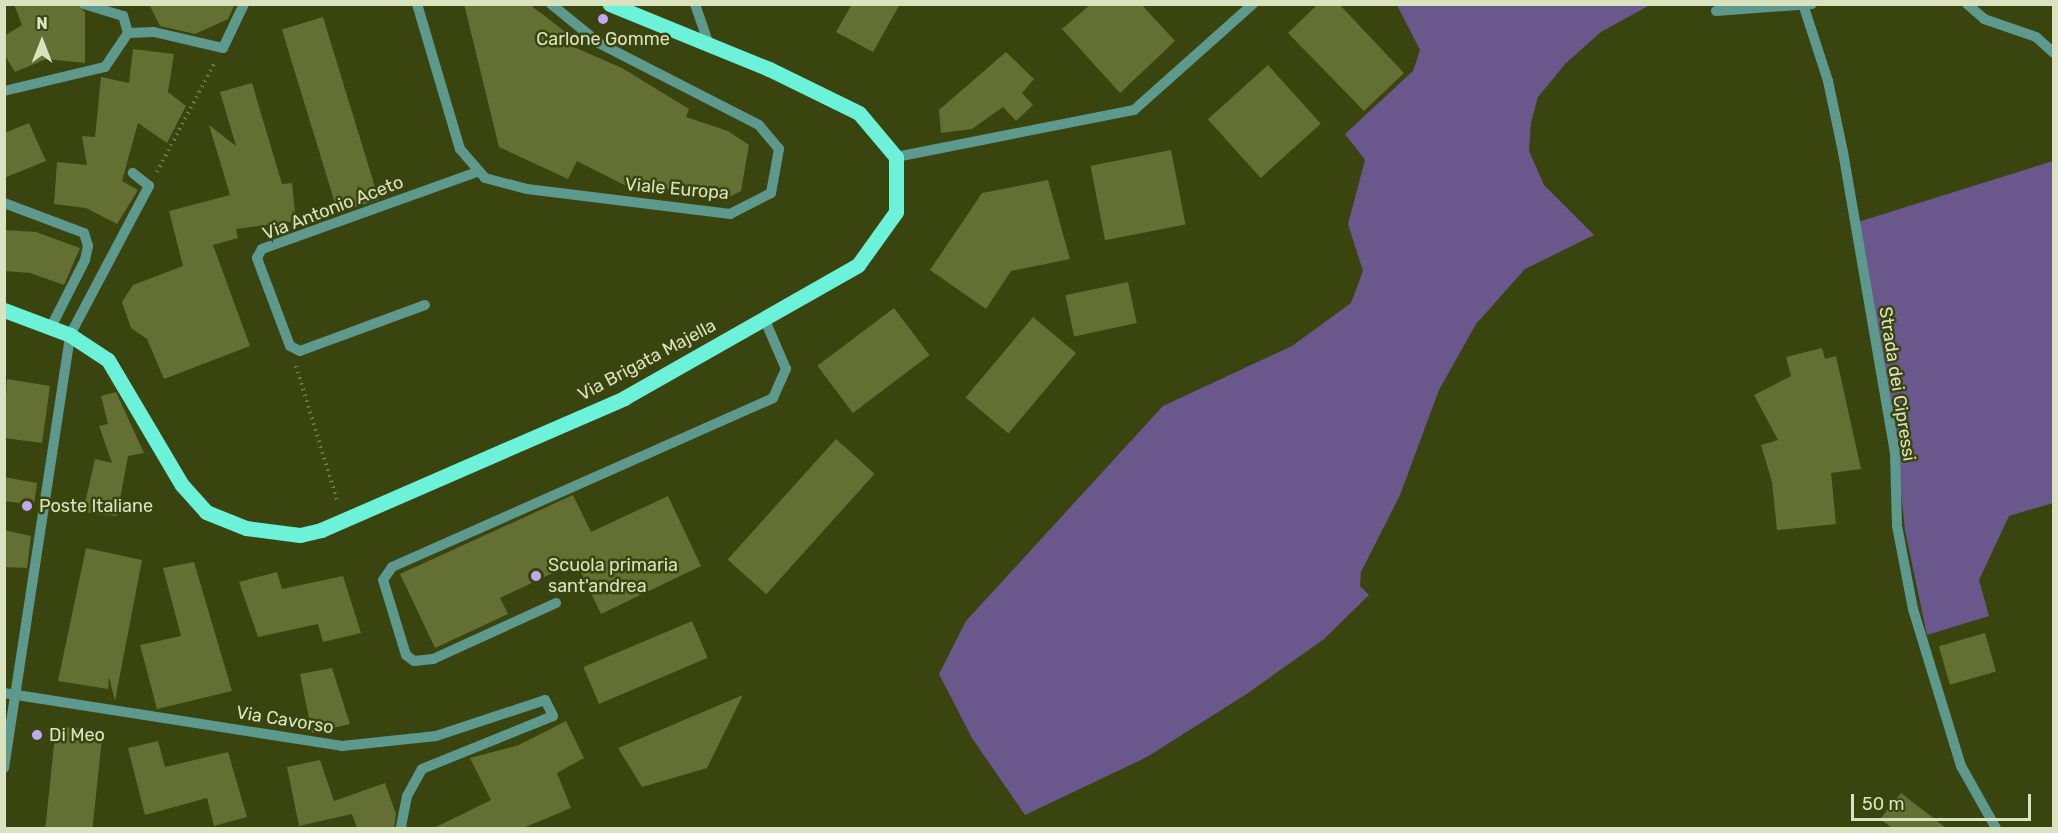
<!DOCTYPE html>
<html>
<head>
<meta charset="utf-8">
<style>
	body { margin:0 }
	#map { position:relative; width:2058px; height:833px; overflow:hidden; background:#3a440f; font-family:Rubik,sans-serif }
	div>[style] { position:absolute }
	.green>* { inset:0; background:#6a588c }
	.building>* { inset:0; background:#636f33; transform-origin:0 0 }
	.path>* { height:4px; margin-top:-2px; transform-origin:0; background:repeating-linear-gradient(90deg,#707a4b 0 1.5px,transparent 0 6px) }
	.minor>* { height:10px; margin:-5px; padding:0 5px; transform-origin:5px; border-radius:5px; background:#5d998c }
	.major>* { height:15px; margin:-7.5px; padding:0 7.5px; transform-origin:7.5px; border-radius:7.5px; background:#6bf2d9 }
	.dots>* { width:16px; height:16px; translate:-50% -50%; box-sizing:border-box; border:3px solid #3a440f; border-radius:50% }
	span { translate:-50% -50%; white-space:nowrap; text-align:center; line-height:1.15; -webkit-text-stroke:5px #3a440f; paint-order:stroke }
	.poi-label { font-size:18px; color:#dae3c0 }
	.left { translate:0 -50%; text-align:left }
	.street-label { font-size:18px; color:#dae3c0 }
	.frame { position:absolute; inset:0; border:6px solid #dae3c0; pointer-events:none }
	.north { position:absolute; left:12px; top:12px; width:60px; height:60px; -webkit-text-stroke:4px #3a440f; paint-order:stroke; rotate:0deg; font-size:16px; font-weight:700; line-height:24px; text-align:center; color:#dae3c0 }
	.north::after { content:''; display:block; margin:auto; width:21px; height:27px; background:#dae3c0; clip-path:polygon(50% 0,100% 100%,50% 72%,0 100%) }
	.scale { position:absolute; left:1851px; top:794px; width:180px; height:27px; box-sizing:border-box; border:3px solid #dae3c0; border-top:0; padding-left:8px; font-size:18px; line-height:21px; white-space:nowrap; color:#dae3c0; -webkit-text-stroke:4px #3a440f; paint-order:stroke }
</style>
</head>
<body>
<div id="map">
	<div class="green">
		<i style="clip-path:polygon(1397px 5px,1650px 5px,1601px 32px,1566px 63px,1538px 97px,1531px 122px,1529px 151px,1544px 185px,1594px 235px,1525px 269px,1476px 324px,1439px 390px,1400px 495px,1361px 572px,1360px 586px,1369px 595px,1324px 639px,1248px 693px,1147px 757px,1025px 815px,972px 738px,939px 674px,966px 621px,1163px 406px,1292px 346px,1351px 303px,1363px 271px,1348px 224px,1365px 160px,1345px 134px,1413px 71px,1420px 50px)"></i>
		<i style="clip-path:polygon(2053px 161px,2053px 503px,2009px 516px,1979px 580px,1989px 616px,1927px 635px,1905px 530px,1897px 454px,1858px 222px)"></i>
	</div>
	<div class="building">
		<i style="clip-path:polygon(14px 4px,77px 4px,85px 12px,85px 63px,46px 59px,15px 72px,4px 54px,4px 36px,22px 25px)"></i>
		<i style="clip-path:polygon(149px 4px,235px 4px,228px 19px,195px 34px,160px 26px)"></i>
		<i style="clip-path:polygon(464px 4px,529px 4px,572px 37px,567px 44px,622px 68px,689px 109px,686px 117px,728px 131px,749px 145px,741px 191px,725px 199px,692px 191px,642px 187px,636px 191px,577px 161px,568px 179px,499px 147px)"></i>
		<i style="clip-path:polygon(852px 4px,900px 4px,873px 52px,836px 32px)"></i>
		<i style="clip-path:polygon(1091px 4px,1141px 4px,1175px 41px,1120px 93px,1062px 29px)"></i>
		<i style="clip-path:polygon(1318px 4px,1339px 4px,1404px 73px,1364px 111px,1288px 33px)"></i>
		<i style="left:323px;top:17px;width:191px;height:43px;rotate:73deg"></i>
		<i style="clip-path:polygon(133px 49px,174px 54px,168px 92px,186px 106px,167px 143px,138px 123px,122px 181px,138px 190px,117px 224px,86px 208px,54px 204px,57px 162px,87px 165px,82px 136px,95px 137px,101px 77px,129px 83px)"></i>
		<i style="clip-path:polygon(1006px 52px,1034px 79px,1022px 93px,1033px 105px,1016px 121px,1003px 107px,972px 129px,941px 133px,939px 110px)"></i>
		<i style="left:1268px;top:65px;width:79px;height:81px;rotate:48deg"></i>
		<i style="clip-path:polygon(252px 83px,282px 184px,292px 183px,296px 221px,236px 229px,238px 238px,213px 245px,250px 346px,164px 379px,147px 339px,131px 328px,122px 302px,133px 285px,183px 266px,169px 211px,230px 195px,209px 125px,236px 146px,220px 92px)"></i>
		<i style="clip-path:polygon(29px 123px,46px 161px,4px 178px,4px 133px)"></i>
		<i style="left:1171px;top:150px;width:76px;height:82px;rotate:79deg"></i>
		<i style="clip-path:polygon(1048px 180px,1070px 259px,1011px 271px,986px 309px,930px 270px,982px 193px)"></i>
		<i style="clip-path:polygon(4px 230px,36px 232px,80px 248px,64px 285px,30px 273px,4px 271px)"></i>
		<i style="left:1128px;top:282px;width:42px;height:64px;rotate:78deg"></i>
		<i style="left:894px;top:308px;width:59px;height:96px;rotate:53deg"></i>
		<i style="left:1033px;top:317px;width:56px;height:105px;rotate:40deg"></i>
		<i style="clip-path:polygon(1822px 348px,1825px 359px,1836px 356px,1861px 469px,1831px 473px,1836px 524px,1777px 530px,1772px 482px,1761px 445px,1778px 440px,1754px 395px,1791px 376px,1786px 357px)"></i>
		<i style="clip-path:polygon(7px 379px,50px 386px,42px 443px,4px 438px)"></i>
		<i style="clip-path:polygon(116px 392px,144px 453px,128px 456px,117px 516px,83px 512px,95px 459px,112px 463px,99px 426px,108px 424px,101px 396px)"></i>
		<i style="left:836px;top:439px;width:52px;height:162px;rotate:42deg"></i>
		<i style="clip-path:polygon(4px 477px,37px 483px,34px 505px,4px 501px)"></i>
		<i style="clip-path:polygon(573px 495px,591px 532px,668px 496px,701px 566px,601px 614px,576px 562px,500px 598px,508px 614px,435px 648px,400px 574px)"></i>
		<i style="clip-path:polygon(4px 530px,31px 536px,27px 568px,4px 567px)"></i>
		<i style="clip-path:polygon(86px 548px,142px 560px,115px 701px,109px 677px,108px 689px,58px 681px)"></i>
		<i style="clip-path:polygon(194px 562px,232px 691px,157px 709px,140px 645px,181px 636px,163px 568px)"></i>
		<i style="clip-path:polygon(277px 572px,282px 589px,343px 576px,361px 633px,323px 642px,318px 624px,258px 637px,239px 582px)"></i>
		<i style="left:692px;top:621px;width:40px;height:118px;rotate:67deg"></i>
		<i style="left:1985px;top:633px;width:40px;height:48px;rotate:74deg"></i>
		<i style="clip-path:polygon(332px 668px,350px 724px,312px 733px,300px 674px)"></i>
		<i style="clip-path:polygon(743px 695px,707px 768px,642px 787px,618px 748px)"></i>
		<i style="clip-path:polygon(566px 721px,584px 758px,557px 773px,571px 808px,523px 828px,434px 828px,491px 800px,470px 758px,519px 745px)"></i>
		<i style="left:56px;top:726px;width:47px;height:103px;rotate:6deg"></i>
		<i style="clip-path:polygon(158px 741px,165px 767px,228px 752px,247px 817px,214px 826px,207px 798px,145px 815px,128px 748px)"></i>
		<i style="clip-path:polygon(320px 760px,334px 801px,385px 783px,396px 814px,394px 828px,357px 828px,352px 814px,299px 826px,287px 767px)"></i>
		<i style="clip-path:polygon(1901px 793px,1946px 828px,1892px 828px,1880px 819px)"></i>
	</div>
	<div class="path">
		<i style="left:157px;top:172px;width:124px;rotate:-62.2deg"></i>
		<i style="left:296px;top:366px;width:143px;rotate:73deg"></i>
	</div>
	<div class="minor">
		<i style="left:417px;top:4px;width:151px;rotate:73.5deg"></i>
		<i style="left:460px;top:149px;width:38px;rotate:49deg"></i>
		<i style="left:485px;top:178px;width:43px;rotate:14.7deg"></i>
		<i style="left:527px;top:189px;width:205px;rotate:7deg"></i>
		<i style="left:730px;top:214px;width:46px;rotate:-27.1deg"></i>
		<i style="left:771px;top:193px;width:45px;rotate:-79.7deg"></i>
		<i style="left:779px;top:149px;width:31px;rotate:-130deg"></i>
		<i style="left:759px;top:125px;width:180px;rotate:-152.9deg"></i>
		<i style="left:599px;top:43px;width:62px;rotate:-140.9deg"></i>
		<i style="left:695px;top:4px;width:43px;rotate:71.1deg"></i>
		<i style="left:1967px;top:4px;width:23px;rotate:41deg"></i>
		<i style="left:1984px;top:19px;width:55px;rotate:19.1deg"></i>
		<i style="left:2036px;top:37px;width:24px;rotate:42deg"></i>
		<i style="left:1804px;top:7px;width:78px;rotate:72deg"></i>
		<i style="left:1828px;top:81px;width:73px;rotate:78.1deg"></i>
		<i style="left:1843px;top:152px;width:306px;rotate:80.2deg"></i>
		<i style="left:1895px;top:454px;width:72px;rotate:88.4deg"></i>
		<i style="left:1897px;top:526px;width:85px;rotate:79.1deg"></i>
		<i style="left:1913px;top:609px;width:164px;rotate:73deg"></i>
		<i style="left:1961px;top:766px;width:71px;rotate:60.6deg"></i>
		<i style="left:1716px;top:11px;width:96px;rotate:-4.2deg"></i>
		<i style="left:128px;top:33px;width:26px;rotate:-2deg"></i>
		<i style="left:154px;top:32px;width:71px;rotate:13.1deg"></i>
		<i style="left:223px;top:48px;width:49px;rotate:-64.5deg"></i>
		<i style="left:4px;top:91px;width:104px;rotate:-13.4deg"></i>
		<i style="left:105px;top:67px;width:41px;rotate:-55.9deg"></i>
		<i style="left:128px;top:33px;width:18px;rotate:-106deg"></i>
		<i style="left:123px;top:16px;width:41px;rotate:-162.9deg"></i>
		<i style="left:896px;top:157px;width:243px;rotate:-11.2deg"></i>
		<i style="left:1134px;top:110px;width:159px;rotate:-41.7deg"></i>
		<i style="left:4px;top:203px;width:85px;rotate:20.6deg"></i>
		<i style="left:84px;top:233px;width:14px;rotate:73deg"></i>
		<i style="left:88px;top:246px;width:14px;rotate:102deg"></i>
		<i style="left:85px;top:260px;width:75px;rotate:116.9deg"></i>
		<i style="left:425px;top:305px;width:133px;rotate:159.8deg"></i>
		<i style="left:300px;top:351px;width:11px;rotate:-153deg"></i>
		<i style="left:290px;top:346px;width:94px;rotate:-110.6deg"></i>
		<i style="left:257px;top:258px;width:10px;rotate:-61deg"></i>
		<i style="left:262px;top:249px;width:228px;rotate:-19.7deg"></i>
		<i style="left:556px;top:603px;width:135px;rotate:155.5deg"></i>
		<i style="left:433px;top:659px;width:19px;rotate:174deg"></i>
		<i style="left:414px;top:661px;width:10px;rotate:-143deg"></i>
		<i style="left:406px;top:655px;width:78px;rotate:-107deg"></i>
		<i style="left:383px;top:580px;width:16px;rotate:-55deg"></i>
		<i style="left:392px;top:567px;width:417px;rotate:-23.9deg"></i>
		<i style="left:773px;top:398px;width:32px;rotate:-66deg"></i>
		<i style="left:786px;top:369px;width:56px;rotate:-113.3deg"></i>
		<i style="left:4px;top:693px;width:342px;rotate:8.9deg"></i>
		<i style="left:342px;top:746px;width:95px;rotate:-6.1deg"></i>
		<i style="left:436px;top:736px;width:115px;rotate:-18.3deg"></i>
		<i style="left:545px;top:700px;width:18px;rotate:63deg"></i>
		<i style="left:553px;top:716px;width:141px;rotate:158deg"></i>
		<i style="left:422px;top:769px;width:31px;rotate:119deg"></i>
		<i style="left:407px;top:796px;width:33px;rotate:101deg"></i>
		<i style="left:4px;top:768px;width:438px;rotate:-81.3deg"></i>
		<i style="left:70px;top:335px;width:169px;rotate:-62.1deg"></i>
		<i style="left:149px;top:186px;width:21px;rotate:-141deg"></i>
	</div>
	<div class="major">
		<i style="left:4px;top:310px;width:71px;rotate:20.7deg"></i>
		<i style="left:70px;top:335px;width:45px;rotate:33.3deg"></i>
		<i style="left:108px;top:360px;width:145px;rotate:59.4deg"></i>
		<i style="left:182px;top:485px;width:36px;rotate:48deg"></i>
		<i style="left:206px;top:512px;width:43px;rotate:21.8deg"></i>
		<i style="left:246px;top:528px;width:54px;rotate:7.4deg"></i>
		<i style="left:300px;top:535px;width:22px;rotate:-13deg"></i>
		<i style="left:321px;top:530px;width:331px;rotate:-23.5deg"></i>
		<i style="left:624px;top:398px;width:269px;rotate:-29.6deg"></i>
		<i style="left:858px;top:265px;width:65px;rotate:-54.4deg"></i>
		<i style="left:896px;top:212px;width:55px;rotate:-90deg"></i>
		<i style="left:896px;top:157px;width:57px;rotate:-130.1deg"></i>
		<i style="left:859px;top:113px;width:100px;rotate:-153.9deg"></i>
		<i style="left:769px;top:69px;width:172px;rotate:-157.8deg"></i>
	</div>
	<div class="dots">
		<i style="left:603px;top:19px;background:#c1a8f3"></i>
		<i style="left:27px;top:506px;background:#c1a8f3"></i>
		<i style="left:536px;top:576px;background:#c1a8f3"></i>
		<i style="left:37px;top:735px;background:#c1a8f3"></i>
	</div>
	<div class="poi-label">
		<span style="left:603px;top:39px">Carlone Gomme</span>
		<span class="left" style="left:39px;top:506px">Poste Italiane</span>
		<span class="left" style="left:548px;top:576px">Scuola primaria<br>sant'andrea</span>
		<span class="left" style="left:49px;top:735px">Di Meo</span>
	</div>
	<div class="street-label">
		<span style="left:677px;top:189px;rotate:5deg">Viale Europa</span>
		<span style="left:333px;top:208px;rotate:-21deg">Via Antonio Aceto</span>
		<span style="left:647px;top:360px;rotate:-28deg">Via Brigata Majella</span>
		<span style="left:1897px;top:384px;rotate:81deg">Strada dei Cipressi</span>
		<span style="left:285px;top:720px;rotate:9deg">Via Cavorso</span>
	</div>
	<div class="frame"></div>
	<div class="north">N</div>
	<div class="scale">50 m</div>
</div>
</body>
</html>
